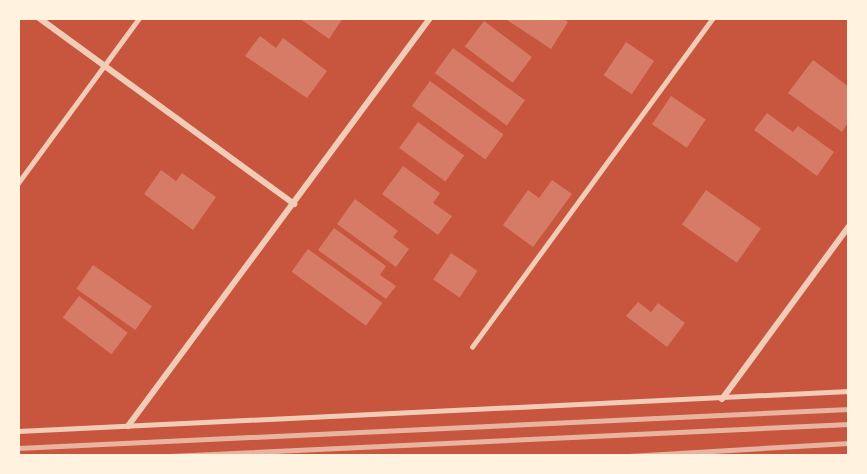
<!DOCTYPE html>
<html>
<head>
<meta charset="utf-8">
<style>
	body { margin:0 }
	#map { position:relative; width:867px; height:474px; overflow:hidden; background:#c8553d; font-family:Mulish,sans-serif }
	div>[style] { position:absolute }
	.building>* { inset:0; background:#d67c66; transform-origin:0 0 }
	.service>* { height:4.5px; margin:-2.25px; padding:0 2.25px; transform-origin:2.25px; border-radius:2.25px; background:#f1ccb7 }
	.minor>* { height:6px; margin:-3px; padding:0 3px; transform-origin:3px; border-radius:3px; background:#f1ccb7 }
	.rail>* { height:4.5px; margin:-2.25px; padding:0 2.25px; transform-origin:2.25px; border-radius:2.25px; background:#e9b49f }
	span { translate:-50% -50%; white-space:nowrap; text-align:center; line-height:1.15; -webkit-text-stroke:4.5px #fff3e0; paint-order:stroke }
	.frame { position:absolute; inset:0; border:20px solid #fff3e0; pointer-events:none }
</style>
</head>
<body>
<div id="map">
	<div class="building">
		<i style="clip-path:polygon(299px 18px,343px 18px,329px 39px)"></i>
		<i style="clip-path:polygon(504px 18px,562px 18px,568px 22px,551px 49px)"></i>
		<i style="left:484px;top:21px;width:60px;height:32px;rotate:37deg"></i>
		<i style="clip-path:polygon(260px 36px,276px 48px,283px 38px,327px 71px,307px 98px,245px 56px)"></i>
		<i style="left:626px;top:42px;width:34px;height:40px;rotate:34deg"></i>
		<i style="left:453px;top:48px;width:89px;height:31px;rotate:36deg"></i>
		<i style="clip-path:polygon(813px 60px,849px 87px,849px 121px,842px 132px,788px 93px)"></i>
		<i style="left:430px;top:81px;width:91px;height:31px;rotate:36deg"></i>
		<i style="left:671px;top:96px;width:42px;height:34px;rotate:34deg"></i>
		<i style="clip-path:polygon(767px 113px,793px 132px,798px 126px,834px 152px,817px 176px,754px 130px)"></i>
		<i style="left:418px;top:122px;width:57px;height:32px;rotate:36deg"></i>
		<i style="clip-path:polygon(403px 166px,440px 193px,433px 203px,452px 216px,438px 235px,382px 194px)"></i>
		<i style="clip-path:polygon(161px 170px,176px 181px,182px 173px,216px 197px,193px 230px,144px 194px)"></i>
		<i style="clip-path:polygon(552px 180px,572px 194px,533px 247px,503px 225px,528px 190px,539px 198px)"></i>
		<i style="left:706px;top:190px;width:67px;height:42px;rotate:35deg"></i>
		<i style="clip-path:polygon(355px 199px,398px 231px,393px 237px,409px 249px,396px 267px,337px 224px)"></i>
		<i style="clip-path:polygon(334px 228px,386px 266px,380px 275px,396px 286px,386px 299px,318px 250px)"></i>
		<i style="left:308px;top:249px;width:92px;height:28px;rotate:36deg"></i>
		<i style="left:451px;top:253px;width:32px;height:32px;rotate:34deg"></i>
		<i style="left:93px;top:265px;width:72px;height:29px;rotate:35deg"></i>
		<i style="left:79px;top:296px;width:61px;height:27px;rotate:37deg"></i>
		<i style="clip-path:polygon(638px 302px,651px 312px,658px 303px,685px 323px,667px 347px,626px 316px)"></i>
	</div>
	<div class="service">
		<i style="left:18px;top:183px;width:205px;rotate:-53.7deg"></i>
		<i style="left:472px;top:347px;width:408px;rotate:-53.8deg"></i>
		<i style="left:18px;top:431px;width:832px;rotate:-2.76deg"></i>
	</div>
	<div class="minor">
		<i style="left:39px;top:18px;width:316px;rotate:36.1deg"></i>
		<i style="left:722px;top:399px;width:215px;rotate:-53.7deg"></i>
		<i style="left:128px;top:426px;width:508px;rotate:-53.49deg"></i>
	</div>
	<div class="rail">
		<i style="left:18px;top:448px;width:832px;rotate:-2.69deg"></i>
		<i style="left:170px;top:456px;width:680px;rotate:-2.7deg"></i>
		<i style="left:629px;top:456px;width:220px;rotate:-3.4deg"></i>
	</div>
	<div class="frame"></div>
</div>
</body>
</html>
